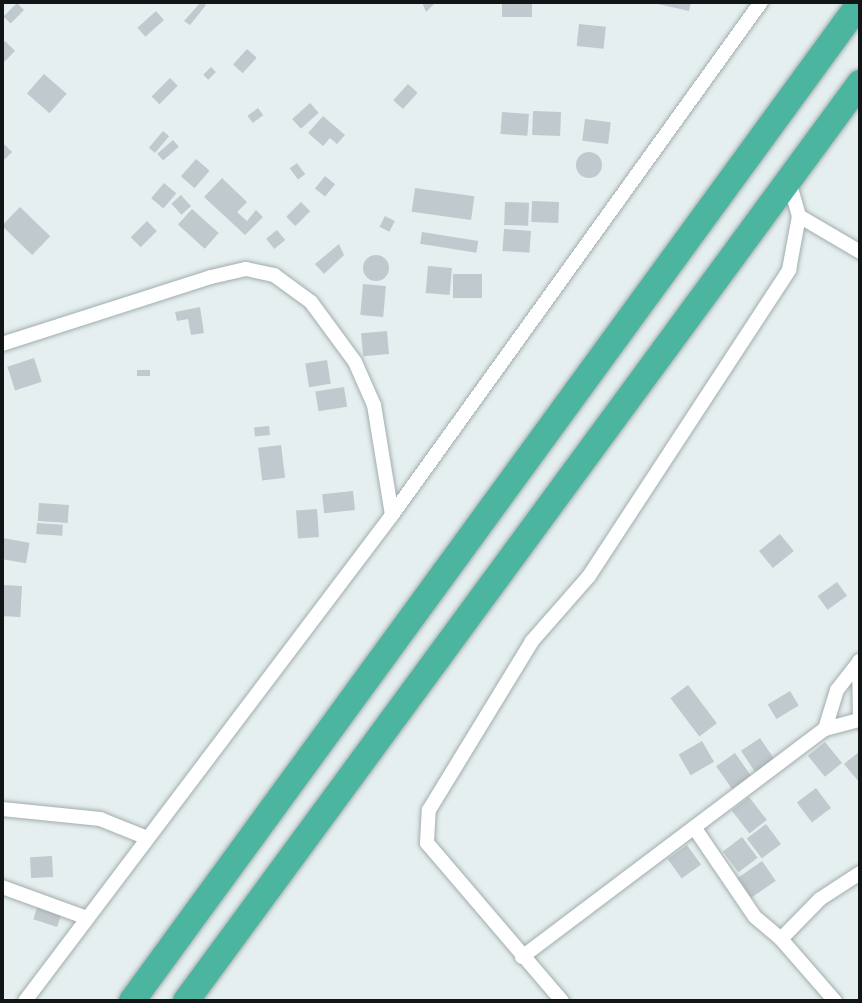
<!DOCTYPE html>
<html>
<head>
<meta charset="utf-8">
<style>
	body { margin:0 }
	#map { position:relative; width:862px; height:1003px; overflow:hidden; background:#e5eff0; font-family:"Open Sans",sans-serif }
	div>[style] { position:absolute }
	.building>* { inset:0; background:#c0c9cd; transform-origin:0 0 }
	.round { border-radius:50% }
	.roads { filter:drop-shadow(0 0 2px #a3acad) drop-shadow(0 0 2px #a3acad) }
	.street>* { height:14px; margin:-7px; padding:0 7px; transform-origin:7px; border-radius:7px; background:#fff }
	.highway>* { height:26px; margin:-13px; padding:0 13px; transform-origin:13px; border-radius:13px; background:#4cb59f }
	span { translate:-50% -50%; white-space:nowrap; text-align:center; line-height:1.15; -webkit-text-stroke:5px #e5eff0; paint-order:stroke }
	.frame { position:absolute; inset:0; border:4px solid #121515; pointer-events:none }
</style>
</head>
<body>
<div id="map">
	<div class="building">
		<i style="clip-path:polygon(201px 2px,206px 5px,190px 25px,184px 21px)"></i>
		<i style="clip-path:polygon(422px 2px,433px 2px,435px 3px,426px 12px)"></i>
		<i style="left:502px;top:2px;width:30px;height:15px"></i>
		<i style="clip-path:polygon(649px 2px,691px 2px,689px 11px)"></i>
		<i style="left:17px;top:3px;width:10px;height:19px;rotate:45deg"></i>
		<i style="left:156px;top:11px;width:12px;height:25px;rotate:48deg"></i>
		<i style="left:579px;top:24px;width:27px;height:22px;rotate:6deg"></i>
		<i style="clip-path:polygon(5px 41px,15px 51px,2px 64px,2px 44px)"></i>
		<i style="left:247px;top:49px;width:13px;height:21px;rotate:42deg"></i>
		<i style="left:211px;top:67px;width:7px;height:11px;rotate:45deg"></i>
		<i style="left:44px;top:74px;width:30px;height:26px;rotate:41deg"></i>
		<i style="left:170px;top:78px;width:11px;height:26px;rotate:45deg"></i>
		<i style="left:408px;top:84px;width:13px;height:22px;rotate:42deg"></i>
		<i style="left:310px;top:103px;width:13px;height:24px;rotate:48deg"></i>
		<i style="left:258px;top:108px;width:9px;height:13px;rotate:54deg"></i>
		<i style="left:533px;top:111px;width:28px;height:24px;rotate:2deg"></i>
		<i style="left:502px;top:112px;width:27px;height:22px;rotate:4deg"></i>
		<i style="clip-path:polygon(323px 116px,345px 135px,337px 144px,330px 138px,323px 146px,308px 133px)"></i>
		<i style="left:585px;top:119px;width:26px;height:22px;rotate:7deg"></i>
		<i style="left:163px;top:131px;width:8px;height:22px;rotate:40deg"></i>
		<i style="left:173px;top:140px;width:9px;height:21px;rotate:49deg"></i>
		<i style="clip-path:polygon(2px 142px,12px 152px,2px 162px)"></i>
		<i class="round" style="left:576px;top:152px;width:26px;height:26px"></i>
		<i style="left:196px;top:159px;width:18px;height:23px;rotate:41deg"></i>
		<i style="left:297px;top:163px;width:14px;height:9px;rotate:54deg"></i>
		<i style="left:325px;top:176px;width:13px;height:16px;rotate:39deg"></i>
		<i style="clip-path:polygon(222px 178px,247px 202px,237px 212px,247px 221px,256px 210px,263px 217px,245px 235px,204px 197px)"></i>
		<i style="left:164px;top:183px;width:16px;height:20px;rotate:40deg"></i>
		<i style="left:415px;top:188px;width:60px;height:24px;rotate:8deg"></i>
		<i style="left:181px;top:195px;width:15px;height:13px;rotate:48deg"></i>
		<i style="left:532px;top:201px;width:27px;height:21px;rotate:2deg"></i>
		<i style="left:301px;top:202px;width:13px;height:21px;rotate:45deg"></i>
		<i style="left:505px;top:202px;width:24px;height:23px;rotate:2deg"></i>
		<i style="left:20px;top:207px;width:42px;height:26px;rotate:44deg"></i>
		<i style="left:192px;top:209px;width:36px;height:21px;rotate:42deg"></i>
		<i style="left:385px;top:216px;width:11px;height:12px;rotate:27deg"></i>
		<i style="left:147px;top:221px;width:14px;height:23px;rotate:45deg"></i>
		<i style="left:504px;top:229px;width:27px;height:22px;rotate:4deg"></i>
		<i style="left:277px;top:230px;width:13px;height:14px;rotate:51deg"></i>
		<i style="left:422px;top:232px;width:57px;height:12px;rotate:9deg"></i>
		<i style="clip-path:polygon(339px 244px,344px 255px,324px 274px,315px 264px)"></i>
		<i class="round" style="left:363px;top:255px;width:26px;height:26px"></i>
		<i style="left:428px;top:266px;width:24px;height:27px;rotate:5deg"></i>
		<i style="left:453px;top:274px;width:29px;height:24px"></i>
		<i style="left:363px;top:284px;width:23px;height:31px;rotate:5deg"></i>
		<i style="clip-path:polygon(200px 307px,204px 333px,191px 335px,188px 319px,177px 321px,175px 312px)"></i>
		<i style="left:387px;top:331px;width:23px;height:26px;rotate:85deg"></i>
		<i style="left:34px;top:358px;width:25px;height:28px;rotate:72deg"></i>
		<i style="left:327px;top:360px;width:24px;height:22px;rotate:81deg"></i>
		<i style="left:150px;top:370px;width:6px;height:13px;rotate:90deg"></i>
		<i style="left:344px;top:387px;width:20px;height:29px;rotate:81deg"></i>
		<i style="left:269px;top:426px;width:9px;height:15px;rotate:84deg"></i>
		<i style="left:281px;top:445px;width:33px;height:23px;rotate:83deg"></i>
		<i style="left:353px;top:491px;width:19px;height:31px;rotate:84deg"></i>
		<i style="left:39px;top:503px;width:30px;height:18px;rotate:4deg"></i>
		<i style="left:317px;top:509px;width:28px;height:21px;rotate:86deg"></i>
		<i style="left:37px;top:523px;width:26px;height:11px;rotate:4deg"></i>
		<i style="left:780px;top:534px;width:22px;height:27px;rotate:51deg"></i>
		<i style="left:3px;top:538px;width:27px;height:21px;rotate:10deg"></i>
		<i style="left:837px;top:582px;width:17px;height:24px;rotate:54deg"></i>
		<i style="left:2px;top:585px;width:20px;height:31px;rotate:3deg"></i>
		<i style="left:688px;top:685px;width:48px;height:22px;rotate:53deg"></i>
		<i style="left:790px;top:691px;width:17px;height:26px;rotate:59deg"></i>
		<i style="left:760px;top:738px;width:29px;height:23px;rotate:56deg"></i>
		<i style="left:702px;top:741px;width:24px;height:27px;rotate:60deg"></i>
		<i style="left:825px;top:742px;width:27px;height:22px;rotate:51deg"></i>
		<i style="clip-path:polygon(860px 751px,860px 783px,844px 764px)"></i>
		<i style="left:735px;top:753px;width:28px;height:23px;rotate:55deg"></i>
		<i style="left:816px;top:788px;width:25px;height:24px;rotate:53deg"></i>
		<i style="left:749px;top:797px;width:29px;height:22px;rotate:52deg"></i>
		<i style="left:766px;top:824px;width:25px;height:24px;rotate:53deg"></i>
		<i style="left:742px;top:837px;width:26px;height:24px;rotate:53deg"></i>
		<i style="left:687px;top:845px;width:24px;height:24px;rotate:54deg"></i>
		<i style="left:52px;top:856px;width:21px;height:22px;rotate:87deg"></i>
		<i style="left:762px;top:861px;width:24px;height:30px;rotate:55deg"></i>
		<i style="left:38px;top:905px;width:25px;height:15px;rotate:18deg"></i>
	</div>
	<div class="roads">
		<div class="street">
			<i style="left:799px;top:216px;width:71px;rotate:30.5deg"></i>
			<i style="left:2px;top:344px;width:219px;rotate:-17.8deg"></i>
			<i style="left:211px;top:277px;width:36px;rotate:-13deg"></i>
			<i style="left:246px;top:269px;width:29px;rotate:12deg"></i>
			<i style="left:274px;top:275px;width:46px;rotate:36.1deg"></i>
			<i style="left:311px;top:302px;width:74px;rotate:53.7deg"></i>
			<i style="left:355px;top:362px;width:47px;rotate:66.2deg"></i>
			<i style="left:374px;top:405px;width:111px;rotate:80.7deg"></i>
			<i style="left:859px;top:661px;width:60px;rotate:89deg"></i>
			<i style="left:825px;top:729px;width:41px;rotate:-72.9deg"></i>
			<i style="left:837px;top:690px;width:34px;rotate:-52deg"></i>
			<i style="left:2px;top:809px;width:99px;rotate:5.8deg"></i>
			<i style="left:100px;top:819px;width:51px;rotate:22deg"></i>
			<i style="left:696px;top:830px;width:105px;rotate:55.9deg"></i>
			<i style="left:755px;top:917px;width:34px;rotate:40deg"></i>
			<i style="left:2px;top:887px;width:90px;rotate:20deg"></i>
			<i style="left:522px;top:957px;width:379px;rotate:-37deg"></i>
			<i style="left:825px;top:729px;width:35px;rotate:-15deg"></i>
			<i style="left:25px;top:1001px;width:609px;rotate:-52.94deg"></i>
			<i style="left:392px;top:515px;width:632px;rotate:-54.27deg"></i>
			<i style="left:562px;top:1001px;width:208px;rotate:-130.5deg"></i>
			<i style="left:427px;top:843px;width:33px;rotate:-87deg"></i>
			<i style="left:429px;top:810px;width:198px;rotate:-58.6deg"></i>
			<i style="left:532px;top:641px;width:86px;rotate:-48.8deg"></i>
			<i style="left:589px;top:576px;width:366px;rotate:-56.8deg"></i>
			<i style="left:789px;top:270px;width:55px;rotate:-79.5deg"></i>
			<i style="left:799px;top:216px;width:35px;rotate:-106deg"></i>
			<i style="left:835px;top:1001px;width:82px;rotate:-131.1deg"></i>
			<i style="left:781px;top:939px;width:56px;rotate:-45.7deg"></i>
			<i style="left:820px;top:899px;width:48px;rotate:-33deg"></i>
		</div>
		<div class="highway">
			<i style="left:132px;top:1001px;width:1235px;rotate:-53.89deg"></i>
			<i style="left:186px;top:1001px;width:1139px;rotate:-53.71deg"></i>
		</div>
	</div>
	<div class="frame"></div>
</div>
</body>
</html>
